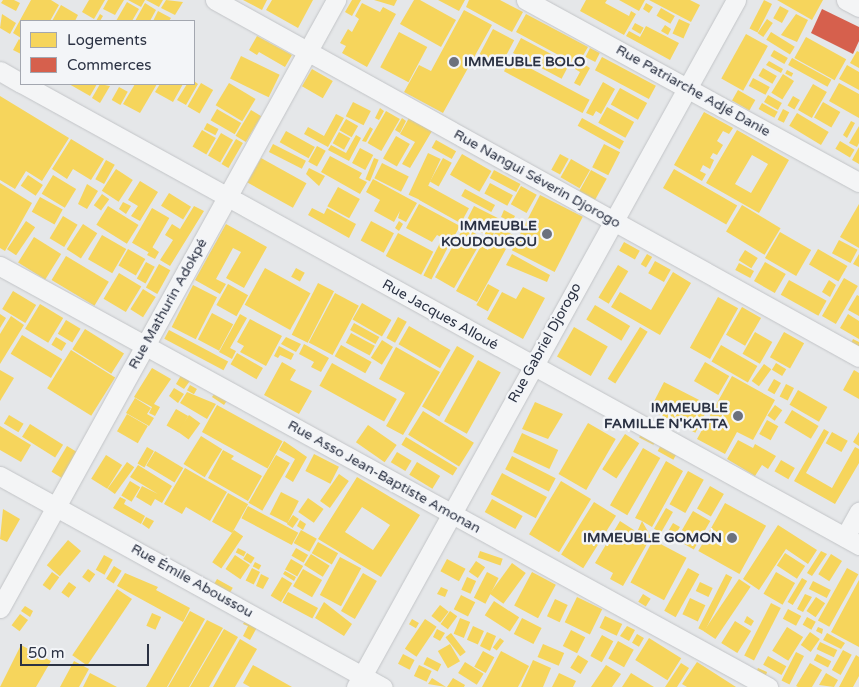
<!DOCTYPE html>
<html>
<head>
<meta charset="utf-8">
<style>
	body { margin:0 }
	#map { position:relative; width:859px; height:687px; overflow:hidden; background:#e5e7e9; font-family:"Varela Round",sans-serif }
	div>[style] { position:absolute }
	.homes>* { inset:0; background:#f6d55c; transform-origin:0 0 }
	.shops>* { inset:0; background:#d6604d }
	.roads { filter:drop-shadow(0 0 1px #c2c4c7) drop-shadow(0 0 1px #c2c4c7) }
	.street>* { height:19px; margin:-9.5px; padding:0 9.5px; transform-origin:9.5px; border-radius:9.5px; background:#f4f5f6 }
	.dots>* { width:14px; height:14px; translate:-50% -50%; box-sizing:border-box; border:2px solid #f3f5f8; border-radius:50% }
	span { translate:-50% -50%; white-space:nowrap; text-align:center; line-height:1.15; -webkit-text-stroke:5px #f3f5f8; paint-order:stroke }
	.poi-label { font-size:14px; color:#2b3243; font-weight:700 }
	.left { translate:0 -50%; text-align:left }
	.right { translate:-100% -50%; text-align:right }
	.street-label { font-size:14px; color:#2b3243 }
	.legend { position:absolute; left:20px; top:20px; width:175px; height:65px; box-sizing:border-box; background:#f3f5f8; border:1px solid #a3a7b0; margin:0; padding:6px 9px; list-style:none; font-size:15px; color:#2b3243 }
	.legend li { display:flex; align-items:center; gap:10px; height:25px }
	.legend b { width:25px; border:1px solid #a3a7b0 }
	.scale { position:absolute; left:20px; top:644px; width:129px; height:22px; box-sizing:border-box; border:2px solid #2b3243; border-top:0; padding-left:6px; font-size:15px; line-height:18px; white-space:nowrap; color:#2b3243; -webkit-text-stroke:4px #f3f5f8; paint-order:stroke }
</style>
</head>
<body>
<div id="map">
	<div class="homes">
		<i style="clip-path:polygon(3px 0,14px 0,20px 3px,16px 11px,1px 3px)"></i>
		<i style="clip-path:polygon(31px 0,51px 0,59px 5px,50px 21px,21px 21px,21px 38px,13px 33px)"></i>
		<i style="clip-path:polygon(89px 0,105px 0,94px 19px,82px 12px)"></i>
		<i style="clip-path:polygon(108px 0,124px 0,115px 15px,103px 9px)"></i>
		<i style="clip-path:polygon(128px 0,145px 0,141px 7px)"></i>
		<i style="clip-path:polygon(146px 0,163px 0,159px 7px)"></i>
		<i style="clip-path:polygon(166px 0,183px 2px,175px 15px,161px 8px)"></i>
		<i style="clip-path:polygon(243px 0,267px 0,262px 10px)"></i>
		<i style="clip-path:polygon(272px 0,313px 0,298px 28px,266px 10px)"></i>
		<i style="clip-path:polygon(352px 0,361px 0,352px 16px,345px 12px)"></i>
		<i style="clip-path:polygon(374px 0,397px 0,394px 6px)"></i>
		<i style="clip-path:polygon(414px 0,420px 0,456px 20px,441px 47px,400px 24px)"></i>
		<i style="clip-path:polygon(438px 0,465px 0,459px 11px)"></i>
		<i style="clip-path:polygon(469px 0,500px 0,523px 12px,512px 32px,466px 7px)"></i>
		<i style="clip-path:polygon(586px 0,607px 0,605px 3px,629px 16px,631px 11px,636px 14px,624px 35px,580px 11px)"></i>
		<i style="clip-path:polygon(619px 0,645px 0,639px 11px)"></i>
		<i style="clip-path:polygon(649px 0,690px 0,700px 5px,691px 22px)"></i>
		<i style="left:764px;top:0;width:9px;height:32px;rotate:27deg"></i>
		<i style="clip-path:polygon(777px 0,823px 0,812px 20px)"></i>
		<i style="clip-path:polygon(127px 2px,139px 9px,132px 21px,116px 21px)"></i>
		<i style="clip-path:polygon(145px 3px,156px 10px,150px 21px,135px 21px)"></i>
		<i style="clip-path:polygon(362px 3px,380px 12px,383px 7px,396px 14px,367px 67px,342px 53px,346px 46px,340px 43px,348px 29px,352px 32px,359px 19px,355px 16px)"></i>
		<i style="clip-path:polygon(646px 3px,653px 7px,649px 13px,643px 9px)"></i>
		<i style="clip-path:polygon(61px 5px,78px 15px,75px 21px,52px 21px)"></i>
		<i style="left:780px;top:6px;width:10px;height:14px;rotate:29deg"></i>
		<i style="left:661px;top:8px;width:16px;height:9px;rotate:30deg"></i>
		<i style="clip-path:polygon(464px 10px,492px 25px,443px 113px,404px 92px,419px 65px,431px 71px)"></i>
		<i style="clip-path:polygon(158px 11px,171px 18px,169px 21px,153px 21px)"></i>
		<i style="clip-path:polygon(2px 14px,16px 23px,10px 34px,0 28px)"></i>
		<i style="clip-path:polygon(100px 14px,103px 16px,100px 21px,96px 21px)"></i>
		<i style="clip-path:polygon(526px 14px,588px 47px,581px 59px,578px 58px,575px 64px,516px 32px)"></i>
		<i style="clip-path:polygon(796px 14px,808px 20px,797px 42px,781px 35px)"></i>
		<i style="left:679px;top:19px;width:12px;height:16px;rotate:24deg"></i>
		<i style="left:767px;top:19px;width:7px;height:17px;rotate:34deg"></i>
		<i style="left:635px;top:23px;width:10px;height:7px;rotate:29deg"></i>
		<i style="clip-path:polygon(665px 25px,671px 29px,668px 35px,661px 31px)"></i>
		<i style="clip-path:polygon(646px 26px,679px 43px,670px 60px,626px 36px,629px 31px,640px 37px)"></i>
		<i style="left:493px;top:29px;width:24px;height:30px;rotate:28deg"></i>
		<i style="left:399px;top:32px;width:32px;height:40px;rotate:28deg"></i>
		<i style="left:771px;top:32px;width:28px;height:9px;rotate:32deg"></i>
		<i style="left:746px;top:34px;width:25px;height:51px;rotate:29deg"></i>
		<i style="clip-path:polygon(257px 36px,292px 55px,285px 67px,259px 52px,257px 55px,249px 50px)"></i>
		<i style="left:806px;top:37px;width:46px;height:24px;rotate:29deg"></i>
		<i style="left:521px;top:38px;width:55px;height:17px;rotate:28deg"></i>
		<i style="clip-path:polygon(19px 39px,21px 41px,21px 54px,13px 50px)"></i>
		<i style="left:590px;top:48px;width:11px;height:10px;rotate:27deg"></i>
		<i style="left:774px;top:50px;width:16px;height:7px;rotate:30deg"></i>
		<i style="clip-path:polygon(857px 51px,859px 52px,859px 68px,850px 63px)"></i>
		<i style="left:241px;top:56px;width:43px;height:25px;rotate:26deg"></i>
		<i style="left:602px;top:57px;width:61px;height:15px;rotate:28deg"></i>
		<i style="left:511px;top:58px;width:89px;height:15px;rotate:28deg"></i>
		<i style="left:792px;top:58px;width:45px;height:8px;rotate:29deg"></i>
		<i style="clip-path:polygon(579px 61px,590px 68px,580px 86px,574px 83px,580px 72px,575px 69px)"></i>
		<i style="clip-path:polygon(769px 61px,783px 69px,781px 73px,766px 65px)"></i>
		<i style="clip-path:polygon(847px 65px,859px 72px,859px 90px,839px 79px)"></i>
		<i style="left:763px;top:68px;width:16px;height:9px;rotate:30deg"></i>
		<i style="left:312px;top:69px;width:24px;height:20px;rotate:30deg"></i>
		<i style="left:787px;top:70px;width:7px;height:4px;rotate:27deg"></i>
		<i style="left:783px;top:74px;width:13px;height:22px;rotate:32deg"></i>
		<i style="left:753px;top:78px;width:19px;height:9px;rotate:28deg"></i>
		<i style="clip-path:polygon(194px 81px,198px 84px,186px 105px,177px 100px,187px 84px,194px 84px)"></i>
		<i style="clip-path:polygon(603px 82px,615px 89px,601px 114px,596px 111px,593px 116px,586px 113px)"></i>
		<i style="left:201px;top:83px;width:14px;height:27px;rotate:30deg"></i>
		<i style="left:229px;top:83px;width:31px;height:26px;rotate:31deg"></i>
		<i style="clip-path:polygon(839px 83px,859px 94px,859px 118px,829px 101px)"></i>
		<i style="clip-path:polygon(69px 84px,97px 84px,90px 96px)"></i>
		<i style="clip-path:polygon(100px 84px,110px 86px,100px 103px,92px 98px)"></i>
		<i style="clip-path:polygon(135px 84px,157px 84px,140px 113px,123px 104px)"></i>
		<i style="clip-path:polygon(160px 84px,183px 84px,173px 102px,155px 92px)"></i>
		<i style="left:813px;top:84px;width:16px;height:30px;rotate:30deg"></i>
		<i style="left:119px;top:87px;width:10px;height:15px;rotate:29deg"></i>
		<i style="left:620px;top:88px;width:31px;height:19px;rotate:29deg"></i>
		<i style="left:738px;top:90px;width:20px;height:12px;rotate:30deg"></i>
		<i style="left:768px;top:95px;width:16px;height:8px;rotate:30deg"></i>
		<i style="clip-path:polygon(0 96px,69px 138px,42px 181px,26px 171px,15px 189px,0 180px)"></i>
		<i style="left:793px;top:96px;width:8px;height:11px;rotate:30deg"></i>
		<i style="left:353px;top:102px;width:20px;height:16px;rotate:27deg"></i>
		<i style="left:823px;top:102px;width:20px;height:18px;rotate:30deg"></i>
		<i style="left:762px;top:103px;width:18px;height:7px;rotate:29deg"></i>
		<i style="left:607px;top:107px;width:31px;height:18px;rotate:29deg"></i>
		<i style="clip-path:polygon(380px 108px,384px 111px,379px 120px,375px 118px)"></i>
		<i style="left:217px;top:109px;width:28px;height:13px;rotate:30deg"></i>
		<i style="left:783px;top:109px;width:7px;height:12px;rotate:27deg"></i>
		<i style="left:251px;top:110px;width:12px;height:30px;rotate:31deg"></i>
		<i style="left:386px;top:111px;width:16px;height:37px;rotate:30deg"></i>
		<i style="clip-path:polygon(704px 112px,733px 128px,729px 134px,723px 131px,717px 141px,723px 145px,717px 155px,713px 153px,710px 158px,714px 160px,710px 169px,703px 165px,700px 171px,706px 174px,702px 181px,674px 165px)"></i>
		<i style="left:797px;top:113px;width:37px;height:15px;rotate:31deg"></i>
		<i style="clip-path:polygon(336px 114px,344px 118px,328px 147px,304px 134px,308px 127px,324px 136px)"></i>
		<i style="clip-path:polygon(402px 118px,406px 121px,400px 133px,395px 130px)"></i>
		<i style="clip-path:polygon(409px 118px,432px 131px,410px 168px,402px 164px,415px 142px,400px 134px)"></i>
		<i style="left:582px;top:118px;width:48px;height:9px;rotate:29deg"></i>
		<i style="left:346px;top:119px;width:14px;height:13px;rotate:30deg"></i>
		<i style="clip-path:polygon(851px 121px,855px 123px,847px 138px,843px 135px)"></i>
		<i style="left:207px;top:123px;width:13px;height:7px;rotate:27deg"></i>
		<i style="clip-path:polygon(859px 126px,859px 143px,857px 147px,849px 143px)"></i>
		<i style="clip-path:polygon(370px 127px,373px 129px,366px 142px,362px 141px)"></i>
		<i style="left:202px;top:130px;width:16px;height:19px;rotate:30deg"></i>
		<i style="clip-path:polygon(evenodd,737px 130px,789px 160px,759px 213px,706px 183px,737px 130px,752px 155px,768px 164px,751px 193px,735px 184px,752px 155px)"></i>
		<i style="left:286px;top:131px;width:33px;height:13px;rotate:29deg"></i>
		<i style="left:339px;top:132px;width:13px;height:13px;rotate:29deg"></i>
		<i style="left:221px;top:133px;width:14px;height:26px;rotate:30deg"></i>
		<i style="clip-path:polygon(356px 135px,361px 138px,349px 161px,328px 150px,331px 145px,346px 153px)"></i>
		<i style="left:396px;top:136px;width:16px;height:26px;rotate:30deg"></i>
		<i style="clip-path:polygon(71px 139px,104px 159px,91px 180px,73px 169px,67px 179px,52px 169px)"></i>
		<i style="left:236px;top:139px;width:8px;height:29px;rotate:30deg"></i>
		<i style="left:436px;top:140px;width:23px;height:9px;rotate:29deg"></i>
		<i style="left:840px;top:141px;width:17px;height:9px;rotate:31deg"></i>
		<i style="left:273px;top:144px;width:37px;height:9px;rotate:27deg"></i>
		<i style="left:604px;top:144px;width:18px;height:26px;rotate:27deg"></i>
		<i style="left:317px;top:146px;width:10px;height:18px;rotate:29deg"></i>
		<i style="clip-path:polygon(859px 147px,859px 164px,852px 160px)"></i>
		<i style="left:360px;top:148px;width:15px;height:17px;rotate:28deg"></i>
		<i style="left:428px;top:153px;width:14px;height:46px;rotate:25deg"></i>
		<i style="left:462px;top:154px;width:34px;height:24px;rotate:30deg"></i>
		<i style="left:560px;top:154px;width:10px;height:18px;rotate:29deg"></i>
		<i style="clip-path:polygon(330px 156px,362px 173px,359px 178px,367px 182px,360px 194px,321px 172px)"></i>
		<i style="left:261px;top:158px;width:52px;height:28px;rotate:29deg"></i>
		<i style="left:374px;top:158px;width:5px;height:23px;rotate:22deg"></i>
		<i style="left:443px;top:158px;width:10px;height:27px;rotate:29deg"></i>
		<i style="left:571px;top:159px;width:22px;height:21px;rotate:30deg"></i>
		<i style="left:106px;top:160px;width:10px;height:22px;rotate:29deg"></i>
		<i style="left:382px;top:163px;width:30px;height:17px;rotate:27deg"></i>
		<i style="clip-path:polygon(309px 168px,325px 176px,319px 186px,306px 174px)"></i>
		<i style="left:116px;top:169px;width:20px;height:26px;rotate:33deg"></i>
		<i style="left:674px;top:169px;width:73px;height:22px;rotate:30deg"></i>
		<i style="left:494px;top:170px;width:30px;height:9px;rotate:28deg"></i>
		<i style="left:591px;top:170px;width:18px;height:24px;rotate:29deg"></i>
		<i style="left:28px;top:175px;width:18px;height:13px;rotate:34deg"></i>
		<i style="left:53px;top:175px;width:27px;height:22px;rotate:31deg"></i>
		<i style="clip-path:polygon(373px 179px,417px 203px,406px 222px,398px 218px,400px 211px,394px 222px,374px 211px,380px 200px,366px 192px)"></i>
		<i style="clip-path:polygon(140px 181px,158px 192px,140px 221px,131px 216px,138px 206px,128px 200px)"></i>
		<i style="clip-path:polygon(0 183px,32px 203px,5px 251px,0 248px)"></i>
		<i style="left:490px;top:183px;width:26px;height:12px;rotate:28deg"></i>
		<i style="clip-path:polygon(87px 184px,98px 191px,87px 209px,78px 204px)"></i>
		<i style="left:427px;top:185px;width:48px;height:17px;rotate:29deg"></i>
		<i style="left:521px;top:186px;width:18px;height:21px;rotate:29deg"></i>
		<i style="left:338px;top:187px;width:25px;height:22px;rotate:29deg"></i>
		<i style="left:465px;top:189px;width:34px;height:8px;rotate:28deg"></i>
		<i style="left:169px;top:193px;width:26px;height:15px;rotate:32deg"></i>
		<i style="left:102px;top:194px;width:9px;height:14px;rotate:36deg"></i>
		<i style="left:540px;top:195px;width:48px;height:62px;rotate:27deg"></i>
		<i style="left:40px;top:197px;width:26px;height:17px;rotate:29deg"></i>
		<i style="clip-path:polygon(123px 202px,131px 206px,126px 214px,119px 209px)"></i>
		<i style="clip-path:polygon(419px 204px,460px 226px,451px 242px,437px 235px,432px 242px,406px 228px)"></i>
		<i style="clip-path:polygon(859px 204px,859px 248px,840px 237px)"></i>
		<i style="left:742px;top:205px;width:45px;height:31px;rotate:31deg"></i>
		<i style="left:108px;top:206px;width:36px;height:22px;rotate:32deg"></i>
		<i style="clip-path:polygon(194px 206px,204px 211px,170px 266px,160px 260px,173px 240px,165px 235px,172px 224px,180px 229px)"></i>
		<i style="left:474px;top:206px;width:30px;height:20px;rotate:27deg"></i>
		<i style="left:152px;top:208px;width:20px;height:40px;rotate:30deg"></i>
		<i style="clip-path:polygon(312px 208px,324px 214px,327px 208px,356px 224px,349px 238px,308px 215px)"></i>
		<i style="clip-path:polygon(504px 210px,515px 216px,512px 222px,501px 217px)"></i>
		<i style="left:63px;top:216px;width:17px;height:26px;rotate:31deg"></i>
		<i style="left:26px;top:221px;width:11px;height:34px;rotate:34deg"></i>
		<i style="left:371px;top:221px;width:26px;height:22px;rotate:28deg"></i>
		<i style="clip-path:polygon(399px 221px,403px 224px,399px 231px,395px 228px)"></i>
		<i style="left:83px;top:224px;width:17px;height:30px;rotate:33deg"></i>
		<i style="clip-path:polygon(226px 224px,267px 247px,244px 288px,226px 278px,241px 252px,233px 248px,216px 279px,226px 284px,220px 294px,195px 280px)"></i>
		<i style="left:464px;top:227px;width:22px;height:58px;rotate:30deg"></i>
		<i style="left:498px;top:227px;width:17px;height:11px;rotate:28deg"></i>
		<i style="left:780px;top:232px;width:36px;height:30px;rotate:30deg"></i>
		<i style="left:398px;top:233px;width:40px;height:26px;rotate:28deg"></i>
		<i style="left:102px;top:235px;width:28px;height:28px;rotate:30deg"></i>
		<i style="left:34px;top:237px;width:32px;height:30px;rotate:32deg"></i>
		<i style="left:442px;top:239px;width:9px;height:41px;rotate:27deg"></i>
		<i style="left:839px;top:240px;width:21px;height:15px;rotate:28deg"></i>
		<i style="clip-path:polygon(492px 242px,506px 249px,477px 302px,456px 291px,481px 246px,488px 250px)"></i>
		<i style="left:624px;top:242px;width:18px;height:10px;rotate:29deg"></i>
		<i style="clip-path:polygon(152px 247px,159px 252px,155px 259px,147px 255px)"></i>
		<i style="left:128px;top:249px;width:20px;height:19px;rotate:30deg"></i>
		<i style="left:818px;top:249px;width:34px;height:18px;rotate:30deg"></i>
		<i style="left:745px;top:250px;width:15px;height:12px;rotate:32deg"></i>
		<i style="clip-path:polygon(512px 254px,550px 275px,547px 282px,506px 265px)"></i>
		<i style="left:647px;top:254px;width:6px;height:12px;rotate:31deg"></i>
		<i style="clip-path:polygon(859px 254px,859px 267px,853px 264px)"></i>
		<i style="left:66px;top:256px;width:50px;height:28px;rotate:31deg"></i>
		<i style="left:655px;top:261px;width:18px;height:14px;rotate:29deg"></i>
		<i style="left:146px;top:262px;width:10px;height:19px;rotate:29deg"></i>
		<i style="left:765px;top:262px;width:24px;height:22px;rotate:30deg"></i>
		<i style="left:739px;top:263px;width:17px;height:8px;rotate:28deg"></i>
		<i style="left:159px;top:264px;width:13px;height:27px;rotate:29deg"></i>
		<i style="left:618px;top:265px;width:12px;height:38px;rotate:31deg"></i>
		<i style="left:265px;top:268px;width:52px;height:42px;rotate:29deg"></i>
		<i style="left:296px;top:268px;width:10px;height:10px;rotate:29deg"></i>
		<i style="clip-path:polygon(673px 272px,691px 283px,660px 335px,611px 307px,620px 292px,651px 310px)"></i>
		<i style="left:119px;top:273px;width:26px;height:30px;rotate:31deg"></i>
		<i style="left:844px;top:278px;width:16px;height:44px;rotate:30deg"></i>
		<i style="left:789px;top:280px;width:43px;height:17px;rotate:29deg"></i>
		<i style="clip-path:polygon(829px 280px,836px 285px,830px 297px,822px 292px)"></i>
		<i style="left:318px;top:283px;width:18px;height:58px;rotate:27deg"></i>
		<i style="left:228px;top:284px;width:23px;height:24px;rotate:29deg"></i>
		<i style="left:488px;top:284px;width:13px;height:24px;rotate:29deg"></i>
		<i style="left:193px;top:285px;width:27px;height:47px;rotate:27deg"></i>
		<i style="clip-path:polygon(523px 287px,545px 298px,523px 339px,487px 319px,502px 292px,516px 299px)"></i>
		<i style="left:143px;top:289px;width:15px;height:24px;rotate:32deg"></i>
		<i style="left:13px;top:291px;width:27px;height:21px;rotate:31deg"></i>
		<i style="left:335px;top:293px;width:27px;height:56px;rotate:28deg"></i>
		<i style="clip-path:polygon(857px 295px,859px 296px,859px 316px,848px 310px)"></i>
		<i style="left:718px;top:297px;width:23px;height:58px;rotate:29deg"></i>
		<i style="left:362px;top:303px;width:34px;height:19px;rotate:30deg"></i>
		<i style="left:40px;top:304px;width:27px;height:29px;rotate:31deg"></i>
		<i style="left:595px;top:305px;width:41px;height:17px;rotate:31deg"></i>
		<i style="left:742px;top:307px;width:22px;height:32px;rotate:30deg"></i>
		<i style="left:212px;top:313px;width:24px;height:30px;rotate:28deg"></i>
		<i style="clip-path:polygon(0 314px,6px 318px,0 328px)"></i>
		<i style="clip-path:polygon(240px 314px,247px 318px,230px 348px,236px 351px,232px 359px,219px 352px)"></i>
		<i style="clip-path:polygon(848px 314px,859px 321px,859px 339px,840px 328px)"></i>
		<i style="clip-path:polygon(11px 316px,24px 325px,0 364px,0 334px)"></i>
		<i style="left:398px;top:317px;width:10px;height:24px;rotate:29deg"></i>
		<i style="clip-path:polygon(250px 319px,282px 336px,266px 366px,240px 352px,244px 346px,237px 342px)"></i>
		<i style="left:66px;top:320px;width:17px;height:16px;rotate:31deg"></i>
		<i style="left:354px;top:323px;width:29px;height:8px;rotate:29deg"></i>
		<i style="left:409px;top:326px;width:48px;height:21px;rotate:30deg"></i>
		<i style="left:574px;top:327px;width:39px;height:34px;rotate:30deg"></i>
		<i style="left:640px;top:327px;width:9px;height:61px;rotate:32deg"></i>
		<i style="left:85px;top:329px;width:46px;height:24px;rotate:32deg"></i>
		<i style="left:169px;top:330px;width:67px;height:10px;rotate:28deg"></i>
		<i style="left:755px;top:332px;width:20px;height:25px;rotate:30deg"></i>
		<i style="left:784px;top:332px;width:23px;height:29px;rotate:29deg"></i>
		<i style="left:351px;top:333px;width:27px;height:11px;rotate:28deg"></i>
		<i style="left:22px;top:335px;width:47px;height:22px;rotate:31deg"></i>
		<i style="left:56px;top:337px;width:12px;height:9px;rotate:31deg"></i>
		<i style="clip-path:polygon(286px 337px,301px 344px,296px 352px,281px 344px)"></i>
		<i style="clip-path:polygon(853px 339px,859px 342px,859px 350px,850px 345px)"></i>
		<i style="left:382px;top:340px;width:13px;height:21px;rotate:32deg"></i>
		<i style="clip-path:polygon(304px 344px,329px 358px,321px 372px,311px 367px,314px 362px,299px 354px)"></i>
		<i style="left:341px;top:345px;width:35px;height:13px;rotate:29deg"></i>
		<i style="left:721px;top:345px;width:42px;height:19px;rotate:30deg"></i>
		<i style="clip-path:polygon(279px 346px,294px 354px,291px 360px,280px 355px,278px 358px,274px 356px)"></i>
		<i style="left:457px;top:346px;width:20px;height:70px;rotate:30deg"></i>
		<i style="clip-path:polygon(396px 347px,440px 372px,403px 435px,386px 426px,405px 393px,379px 379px)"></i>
		<i style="left:71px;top:350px;width:52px;height:45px;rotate:32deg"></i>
		<i style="left:237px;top:353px;width:30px;height:13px;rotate:30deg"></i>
		<i style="left:478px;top:360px;width:26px;height:70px;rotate:29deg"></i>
		<i style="clip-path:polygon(282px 362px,296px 370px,290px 380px,312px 391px,299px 414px,264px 395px)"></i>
		<i style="left:705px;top:362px;width:28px;height:22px;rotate:30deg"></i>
		<i style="left:332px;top:363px;width:74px;height:26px;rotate:29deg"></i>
		<i style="left:776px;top:363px;width:12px;height:8px;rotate:31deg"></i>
		<i style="left:764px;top:364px;width:9px;height:21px;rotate:36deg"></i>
		<i style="clip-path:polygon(152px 368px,171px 379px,154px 404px,160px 407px,155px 416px,149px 413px,152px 407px,134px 397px)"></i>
		<i style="clip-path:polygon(0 370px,14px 378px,0 401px)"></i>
		<i style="clip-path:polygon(854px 370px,859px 373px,859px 399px,843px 390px)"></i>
		<i style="clip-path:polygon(183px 372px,192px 378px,184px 389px,176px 384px)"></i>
		<i style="clip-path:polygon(732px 376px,775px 400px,753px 440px,737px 432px,725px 454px,697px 439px)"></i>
		<i style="left:774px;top:379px;width:8px;height:13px;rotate:30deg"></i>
		<i style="left:664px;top:382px;width:51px;height:31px;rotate:27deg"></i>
		<i style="left:786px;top:384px;width:9px;height:14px;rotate:27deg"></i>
		<i style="left:190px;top:385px;width:8px;height:6px;rotate:30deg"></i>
		<i style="clip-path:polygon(174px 388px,184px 394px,178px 403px,169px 396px)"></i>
		<i style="clip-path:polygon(219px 388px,231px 395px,224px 405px,212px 397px)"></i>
		<i style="left:798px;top:390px;width:34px;height:17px;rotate:30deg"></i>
		<i style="clip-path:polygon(187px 392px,216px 404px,207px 419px,180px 403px)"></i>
		<i style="clip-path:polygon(135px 398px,151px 408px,147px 414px,154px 418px,149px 426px,126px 413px)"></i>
		<i style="clip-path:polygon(535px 402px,563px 414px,548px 439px,522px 429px)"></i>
		<i style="left:217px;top:405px;width:75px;height:31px;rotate:29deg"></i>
		<i style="left:775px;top:405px;width:9px;height:13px;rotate:36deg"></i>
		<i style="left:176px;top:409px;width:14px;height:19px;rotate:30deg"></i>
		<i style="left:792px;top:410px;width:31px;height:15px;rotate:31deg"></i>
		<i style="left:423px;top:411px;width:60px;height:28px;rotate:32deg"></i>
		<i style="left:127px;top:414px;width:24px;height:20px;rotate:30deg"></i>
		<i style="left:9px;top:415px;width:17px;height:10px;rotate:31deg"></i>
		<i style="left:189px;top:415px;width:14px;height:20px;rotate:36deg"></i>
		<i style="left:767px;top:420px;width:13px;height:16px;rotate:29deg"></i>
		<i style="left:588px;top:423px;width:32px;height:59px;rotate:30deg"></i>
		<i style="left:30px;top:424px;width:39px;height:15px;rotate:32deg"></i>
		<i style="left:368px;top:425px;width:35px;height:21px;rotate:35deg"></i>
		<i style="clip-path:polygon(0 426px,31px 445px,21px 462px,0 450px)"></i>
		<i style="clip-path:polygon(824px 429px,829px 432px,806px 473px,832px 488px,855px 447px,859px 449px,859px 463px,835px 504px,794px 481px)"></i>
		<i style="left:832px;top:432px;width:18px;height:13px;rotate:29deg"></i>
		<i style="clip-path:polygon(859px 432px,859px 446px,853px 442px)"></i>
		<i style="left:522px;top:433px;width:40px;height:21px;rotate:25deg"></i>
		<i style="left:625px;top:434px;width:17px;height:42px;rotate:33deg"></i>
		<i style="left:641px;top:434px;width:16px;height:4px;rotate:27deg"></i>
		<i style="left:201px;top:436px;width:25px;height:33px;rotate:32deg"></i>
		<i style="left:406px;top:437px;width:60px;height:9px;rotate:31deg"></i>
		<i style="clip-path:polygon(738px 440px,753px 448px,755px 444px,776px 456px,768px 469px,762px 465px,755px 476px,727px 459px)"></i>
		<i style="clip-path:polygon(284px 441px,307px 457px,293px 482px,285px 477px,295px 459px,279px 450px)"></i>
		<i style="left:661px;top:445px;width:18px;height:7px;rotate:29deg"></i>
		<i style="left:67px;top:446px;width:12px;height:30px;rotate:31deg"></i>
		<i style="left:147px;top:447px;width:8px;height:19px;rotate:30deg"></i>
		<i style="left:643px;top:448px;width:20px;height:66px;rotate:30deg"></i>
		<i style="clip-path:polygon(223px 450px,234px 456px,231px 459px,262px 476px,248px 501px,208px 478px)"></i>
		<i style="left:155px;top:451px;width:33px;height:17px;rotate:31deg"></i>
		<i style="left:397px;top:452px;width:17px;height:12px;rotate:31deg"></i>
		<i style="left:314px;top:454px;width:28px;height:19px;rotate:27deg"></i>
		<i style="left:106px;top:455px;width:19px;height:28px;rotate:32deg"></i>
		<i style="left:276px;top:455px;width:16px;height:55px;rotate:30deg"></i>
		<i style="left:512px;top:456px;width:49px;height:15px;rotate:27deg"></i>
		<i style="left:781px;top:460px;width:16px;height:13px;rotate:30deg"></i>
		<i style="clip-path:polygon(666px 461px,683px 471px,652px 527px,642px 521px,651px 537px,623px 586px,610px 579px,613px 573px,595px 563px,620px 521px,637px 532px,642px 521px,635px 518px)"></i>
		<i style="left:127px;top:462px;width:9px;height:33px;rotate:36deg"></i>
		<i style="left:417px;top:462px;width:27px;height:15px;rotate:31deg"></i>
		<i style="clip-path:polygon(138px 465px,172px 486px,162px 503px,155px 499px,151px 506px,136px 497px,142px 486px,158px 494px,130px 477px)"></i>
		<i style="clip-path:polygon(185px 468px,227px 492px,210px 521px,186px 507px,182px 514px,164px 504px)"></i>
		<i style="left:688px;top:471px;width:18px;height:38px;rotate:29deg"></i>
		<i style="left:502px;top:473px;width:51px;height:24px;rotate:28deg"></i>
		<i style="left:339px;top:474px;width:12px;height:33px;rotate:35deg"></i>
		<i style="clip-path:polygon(evenodd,357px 477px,420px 515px,381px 577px,318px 539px,357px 477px,362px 507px,390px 525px,373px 550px,345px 532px,362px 507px)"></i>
		<i style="left:130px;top:481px;width:12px;height:17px;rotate:31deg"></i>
		<i style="left:561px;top:481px;width:35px;height:62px;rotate:31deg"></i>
		<i style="left:710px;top:486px;width:16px;height:26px;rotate:30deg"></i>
		<i style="left:281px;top:492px;width:20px;height:25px;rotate:27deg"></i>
		<i style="left:228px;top:493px;width:23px;height:33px;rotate:29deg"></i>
		<i style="clip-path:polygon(120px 497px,126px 500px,124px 504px,145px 516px,141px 524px,113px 508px)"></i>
		<i style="left:308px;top:498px;width:19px;height:17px;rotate:35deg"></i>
		<i style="left:492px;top:499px;width:35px;height:15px;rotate:29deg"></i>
		<i style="left:594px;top:502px;width:26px;height:62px;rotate:32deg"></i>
		<i style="left:725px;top:503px;width:47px;height:55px;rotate:29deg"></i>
		<i style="left:248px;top:506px;width:57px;height:14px;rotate:28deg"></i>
		<i style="left:666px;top:508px;width:8px;height:24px;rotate:30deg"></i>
		<i style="clip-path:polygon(3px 509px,20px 519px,7px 542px,0 539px)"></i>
		<i style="left:693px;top:511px;width:20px;height:33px;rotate:30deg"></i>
		<i style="left:293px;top:515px;width:7px;height:11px;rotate:34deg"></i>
		<i style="clip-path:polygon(146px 517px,154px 521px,149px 529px,142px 524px)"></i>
		<i style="clip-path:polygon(300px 520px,306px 524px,303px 530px,297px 526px)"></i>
		<i style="left:673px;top:523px;width:8px;height:16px;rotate:30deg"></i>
		<i style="clip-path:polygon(778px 525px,817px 550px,808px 564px,786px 549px,759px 590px,743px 579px)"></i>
		<i style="left:234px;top:530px;width:11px;height:39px;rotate:34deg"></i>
		<i style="left:301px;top:530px;width:18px;height:15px;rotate:29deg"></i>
		<i style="left:68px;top:540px;width:17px;height:33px;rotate:40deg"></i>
		<i style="left:653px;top:540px;width:38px;height:48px;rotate:28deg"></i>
		<i style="left:318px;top:542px;width:23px;height:13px;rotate:29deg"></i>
		<i style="left:238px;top:548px;width:9px;height:5px;rotate:27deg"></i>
		<i style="left:296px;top:548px;width:14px;height:9px;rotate:30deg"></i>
		<i style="left:480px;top:551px;width:24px;height:7px;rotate:19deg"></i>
		<i style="clip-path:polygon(821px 551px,827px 554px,812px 576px,807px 573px)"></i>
		<i style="left:247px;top:553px;width:9px;height:7px;rotate:32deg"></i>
		<i style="left:785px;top:553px;width:24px;height:15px;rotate:33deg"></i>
		<i style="left:311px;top:554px;width:22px;height:13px;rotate:32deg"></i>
		<i style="left:831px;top:554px;width:13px;height:24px;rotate:32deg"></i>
		<i style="left:104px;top:555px;width:10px;height:17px;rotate:29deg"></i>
		<i style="left:235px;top:555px;width:18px;height:17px;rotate:34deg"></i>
		<i style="left:340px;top:557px;width:24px;height:43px;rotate:28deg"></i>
		<i style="left:291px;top:559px;width:14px;height:12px;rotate:30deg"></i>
		<i style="left:447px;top:559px;width:21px;height:14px;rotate:28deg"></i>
		<i style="left:476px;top:561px;width:11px;height:13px;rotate:34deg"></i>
		<i style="left:255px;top:562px;width:7px;height:5px;rotate:27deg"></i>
		<i style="left:512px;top:563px;width:17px;height:38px;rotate:36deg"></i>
		<i style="left:114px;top:566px;width:9px;height:15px;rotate:32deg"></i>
		<i style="left:252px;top:568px;width:9px;height:14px;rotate:27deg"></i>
		<i style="left:688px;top:568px;width:13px;height:49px;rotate:29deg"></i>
		<i style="left:847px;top:568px;width:13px;height:60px;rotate:29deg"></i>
		<i style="left:88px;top:569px;width:9px;height:10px;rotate:36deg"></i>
		<i style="left:303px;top:569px;width:22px;height:20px;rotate:30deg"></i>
		<i style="clip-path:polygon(285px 571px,296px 577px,294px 581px,283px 574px)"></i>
		<i style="left:52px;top:572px;width:9px;height:16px;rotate:36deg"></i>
		<i style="left:487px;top:572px;width:13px;height:29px;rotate:27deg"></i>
		<i style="left:532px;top:572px;width:27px;height:38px;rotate:28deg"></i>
		<i style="left:776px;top:572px;width:22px;height:25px;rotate:30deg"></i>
		<i style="clip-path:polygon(125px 573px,158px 587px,156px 590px,190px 608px,183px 622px,117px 586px)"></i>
		<i style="left:363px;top:573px;width:16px;height:44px;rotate:30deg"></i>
		<i style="clip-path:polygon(261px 574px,269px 578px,263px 589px,256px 586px)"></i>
		<i style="left:726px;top:574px;width:7px;height:61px;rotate:27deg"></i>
		<i style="left:282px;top:577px;width:12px;height:22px;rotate:31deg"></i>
		<i style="left:467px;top:577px;width:10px;height:14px;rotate:24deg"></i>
		<i style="left:802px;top:578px;width:6px;height:28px;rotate:31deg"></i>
		<i style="left:217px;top:579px;width:18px;height:12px;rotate:29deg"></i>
		<i style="left:739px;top:579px;width:14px;height:63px;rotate:34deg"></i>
		<i style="clip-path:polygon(859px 580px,859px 647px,831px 632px)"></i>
		<i style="left:813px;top:581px;width:20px;height:9px;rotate:27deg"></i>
		<i style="left:69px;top:582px;width:9px;height:13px;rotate:36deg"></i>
		<i style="left:700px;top:582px;width:14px;height:10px;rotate:25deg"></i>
		<i style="clip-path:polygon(441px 587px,448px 590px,445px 597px,437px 594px)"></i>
		<i style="left:117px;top:589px;width:18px;height:80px;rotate:34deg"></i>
		<i style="left:288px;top:592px;width:34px;height:12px;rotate:28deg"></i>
		<i style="left:643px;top:594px;width:9px;height:9px;rotate:32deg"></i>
		<i style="clip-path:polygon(805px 594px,812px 597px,803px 612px,797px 609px)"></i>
		<i style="left:461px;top:595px;width:16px;height:16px;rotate:27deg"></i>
		<i style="left:577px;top:597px;width:28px;height:28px;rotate:26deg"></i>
		<i style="left:816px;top:597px;width:11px;height:17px;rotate:34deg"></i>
		<i style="left:690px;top:598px;width:17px;height:18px;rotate:25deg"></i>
		<i style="left:555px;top:599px;width:14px;height:19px;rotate:25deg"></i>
		<i style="left:494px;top:601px;width:30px;height:17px;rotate:33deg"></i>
		<i style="clip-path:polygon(324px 602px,352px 624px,344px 636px,315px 618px)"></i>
		<i style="left:771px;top:603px;width:11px;height:59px;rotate:27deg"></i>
		<i style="left:440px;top:605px;width:11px;height:14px;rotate:38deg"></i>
		<i style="clip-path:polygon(25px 606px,33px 611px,30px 617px,21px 611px)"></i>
		<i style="left:788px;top:609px;width:15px;height:11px;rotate:28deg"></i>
		<i style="clip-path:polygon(190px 611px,205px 619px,167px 687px,146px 687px)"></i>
		<i style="left:450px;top:611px;width:9px;height:16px;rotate:36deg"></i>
		<i style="left:152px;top:613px;width:10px;height:14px;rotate:24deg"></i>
		<i style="left:20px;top:614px;width:10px;height:14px;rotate:37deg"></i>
		<i style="clip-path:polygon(248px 616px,260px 622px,250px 640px,243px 636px,248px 626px,243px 624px)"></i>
		<i style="left:605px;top:616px;width:19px;height:13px;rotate:25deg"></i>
		<i style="clip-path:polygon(747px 616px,754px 621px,751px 626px,744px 622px)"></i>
		<i style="left:807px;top:617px;width:10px;height:9px;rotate:29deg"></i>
		<i style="left:460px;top:618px;width:11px;height:17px;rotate:22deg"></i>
		<i style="left:522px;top:618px;width:22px;height:18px;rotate:27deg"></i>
		<i style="left:412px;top:619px;width:8px;height:6px;rotate:30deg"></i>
		<i style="left:425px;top:619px;width:14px;height:36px;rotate:34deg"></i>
		<i style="clip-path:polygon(207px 620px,223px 628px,189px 687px,168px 687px)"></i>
		<i style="left:735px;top:621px;width:19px;height:26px;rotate:32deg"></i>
		<i style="left:473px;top:626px;width:12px;height:15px;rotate:24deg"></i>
		<i style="clip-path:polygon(627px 626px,635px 630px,629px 641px,620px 636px)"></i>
		<i style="left:787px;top:627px;width:19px;height:28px;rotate:32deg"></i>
		<i style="clip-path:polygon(818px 627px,823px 629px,822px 634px,816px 631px)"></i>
		<i style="clip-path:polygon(224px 629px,238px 637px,209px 687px,190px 687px)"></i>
		<i style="clip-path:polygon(437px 629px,445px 633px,440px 641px,433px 637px)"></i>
		<i style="left:571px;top:630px;width:16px;height:18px;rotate:27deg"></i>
		<i style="clip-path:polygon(487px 632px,496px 636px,490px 651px,480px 646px)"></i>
		<i style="left:810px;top:632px;width:12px;height:16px;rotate:35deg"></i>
		<i style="left:451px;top:633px;width:24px;height:7px;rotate:52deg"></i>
		<i style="clip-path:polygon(827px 633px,845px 643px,841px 649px,823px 640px)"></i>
		<i style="left:637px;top:634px;width:8px;height:10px;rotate:30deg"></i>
		<i style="left:602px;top:635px;width:13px;height:24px;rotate:29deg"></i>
		<i style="left:500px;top:638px;width:5px;height:12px;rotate:37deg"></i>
		<i style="left:649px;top:638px;width:38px;height:26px;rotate:32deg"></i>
		<i style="clip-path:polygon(240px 639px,257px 649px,235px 687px,213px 687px)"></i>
		<i style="left:618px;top:641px;width:18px;height:20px;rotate:29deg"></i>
		<i style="left:820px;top:642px;width:19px;height:8px;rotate:25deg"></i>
		<i style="left:450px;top:644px;width:20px;height:14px;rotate:60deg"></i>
		<i style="left:543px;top:644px;width:23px;height:14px;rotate:23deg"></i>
		<i style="clip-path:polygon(21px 645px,51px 661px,36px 687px,0 687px)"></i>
		<i style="left:843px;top:650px;width:10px;height:23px;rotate:29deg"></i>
		<i style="left:483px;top:651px;width:13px;height:18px;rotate:29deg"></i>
		<i style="clip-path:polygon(501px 651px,529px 666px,518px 687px,482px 687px)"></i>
		<i style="left:796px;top:652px;width:9px;height:32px;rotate:27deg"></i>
		<i style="left:403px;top:654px;width:13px;height:11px;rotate:27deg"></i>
		<i style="left:817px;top:654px;width:16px;height:7px;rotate:27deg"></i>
		<i style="left:578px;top:655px;width:12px;height:15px;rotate:31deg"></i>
		<i style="clip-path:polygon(856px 655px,859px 657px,859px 676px,853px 687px,839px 687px)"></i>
		<i style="left:768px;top:656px;width:21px;height:10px;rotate:29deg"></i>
		<i style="left:427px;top:657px;width:16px;height:8px;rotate:27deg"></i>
		<i style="clip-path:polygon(533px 660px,551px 668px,543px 687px,521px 687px)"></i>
		<i style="clip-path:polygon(74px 661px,89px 669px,79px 687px,60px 687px)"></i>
		<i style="left:465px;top:662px;width:22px;height:13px;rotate:32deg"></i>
		<i style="clip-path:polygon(697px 662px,736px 687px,687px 687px,682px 684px)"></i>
		<i style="clip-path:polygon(681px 663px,689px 668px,677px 687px,665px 687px)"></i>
		<i style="clip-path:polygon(810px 663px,822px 670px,812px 687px,798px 687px,796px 686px)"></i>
		<i style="clip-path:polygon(253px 665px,292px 687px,250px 687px,243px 683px)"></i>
		<i style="left:419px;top:665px;width:14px;height:12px;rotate:25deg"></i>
		<i style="clip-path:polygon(606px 665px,621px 674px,612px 687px,591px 687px)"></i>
		<i style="clip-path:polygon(758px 668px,767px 672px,765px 678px,755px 675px)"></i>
		<i style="clip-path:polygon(90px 673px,117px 687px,83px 687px)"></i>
		<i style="clip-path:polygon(559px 673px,576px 681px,573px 687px,552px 687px)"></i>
		<i style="clip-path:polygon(631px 673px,654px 687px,622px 687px)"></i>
		<i style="clip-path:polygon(826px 673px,838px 680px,834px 687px,819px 685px)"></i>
		<i style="clip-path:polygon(432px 678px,446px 687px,428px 684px)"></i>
		<i style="clip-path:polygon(453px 678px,465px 685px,464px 687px,447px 687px)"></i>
	</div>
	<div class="shops">
		<i style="clip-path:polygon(822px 9px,859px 27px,859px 41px,853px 54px,811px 33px)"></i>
	</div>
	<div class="roads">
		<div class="street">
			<i style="left:215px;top:0;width:736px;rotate:29deg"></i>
			<i style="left:526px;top:0;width:379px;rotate:28.7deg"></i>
			<i style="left:846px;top:0;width:15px;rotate:28deg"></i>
			<i style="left:0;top:71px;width:24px;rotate:30deg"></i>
			<i style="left:23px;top:84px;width:955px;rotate:28.87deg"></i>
			<i style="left:0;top:266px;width:876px;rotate:28.73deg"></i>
			<i style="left:0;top:476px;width:437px;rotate:28.9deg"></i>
			<i style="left:845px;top:537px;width:29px;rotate:-61deg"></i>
			<i style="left:0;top:608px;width:695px;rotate:-61.07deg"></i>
			<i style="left:356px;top:687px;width:785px;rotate:-61.05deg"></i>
		</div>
	</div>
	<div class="dots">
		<i style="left:454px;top:62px;background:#6c717d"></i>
		<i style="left:547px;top:234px;background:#6c717d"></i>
		<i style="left:738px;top:416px;background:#6c717d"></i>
		<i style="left:732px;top:538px;background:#6c717d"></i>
	</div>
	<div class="poi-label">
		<span class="left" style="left:464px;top:62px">IMMEUBLE BOLO</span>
		<span class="right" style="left:537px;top:234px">IMMEUBLE<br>KOUDOUGOU</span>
		<span class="right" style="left:728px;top:416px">IMMEUBLE<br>FAMILLE N'KATTA</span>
		<span class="right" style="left:722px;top:538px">IMMEUBLE GOMON</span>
	</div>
	<div class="street-label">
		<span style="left:693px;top:91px;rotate:29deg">Rue Patriarche Adjé Danie</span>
		<span style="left:537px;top:179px;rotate:29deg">Rue Nangui Séverin Djorogo</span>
		<span style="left:168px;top:304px;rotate:-61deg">Rue Mathurin Adokpé</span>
		<span style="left:440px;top:315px;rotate:29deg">Rue Jacques Alloué</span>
		<span style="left:545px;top:343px;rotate:-61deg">Rue Gabriel Djorogo</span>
		<span style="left:384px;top:477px;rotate:29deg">Rue Asso Jean-Baptiste Amonan</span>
		<span style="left:192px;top:581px;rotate:29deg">Rue Émile Aboussou</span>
	</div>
	<ul class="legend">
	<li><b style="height:14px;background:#f6d55c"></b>Logements</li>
	<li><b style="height:14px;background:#d6604d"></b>Commerces</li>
	</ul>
	<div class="scale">50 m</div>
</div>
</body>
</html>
